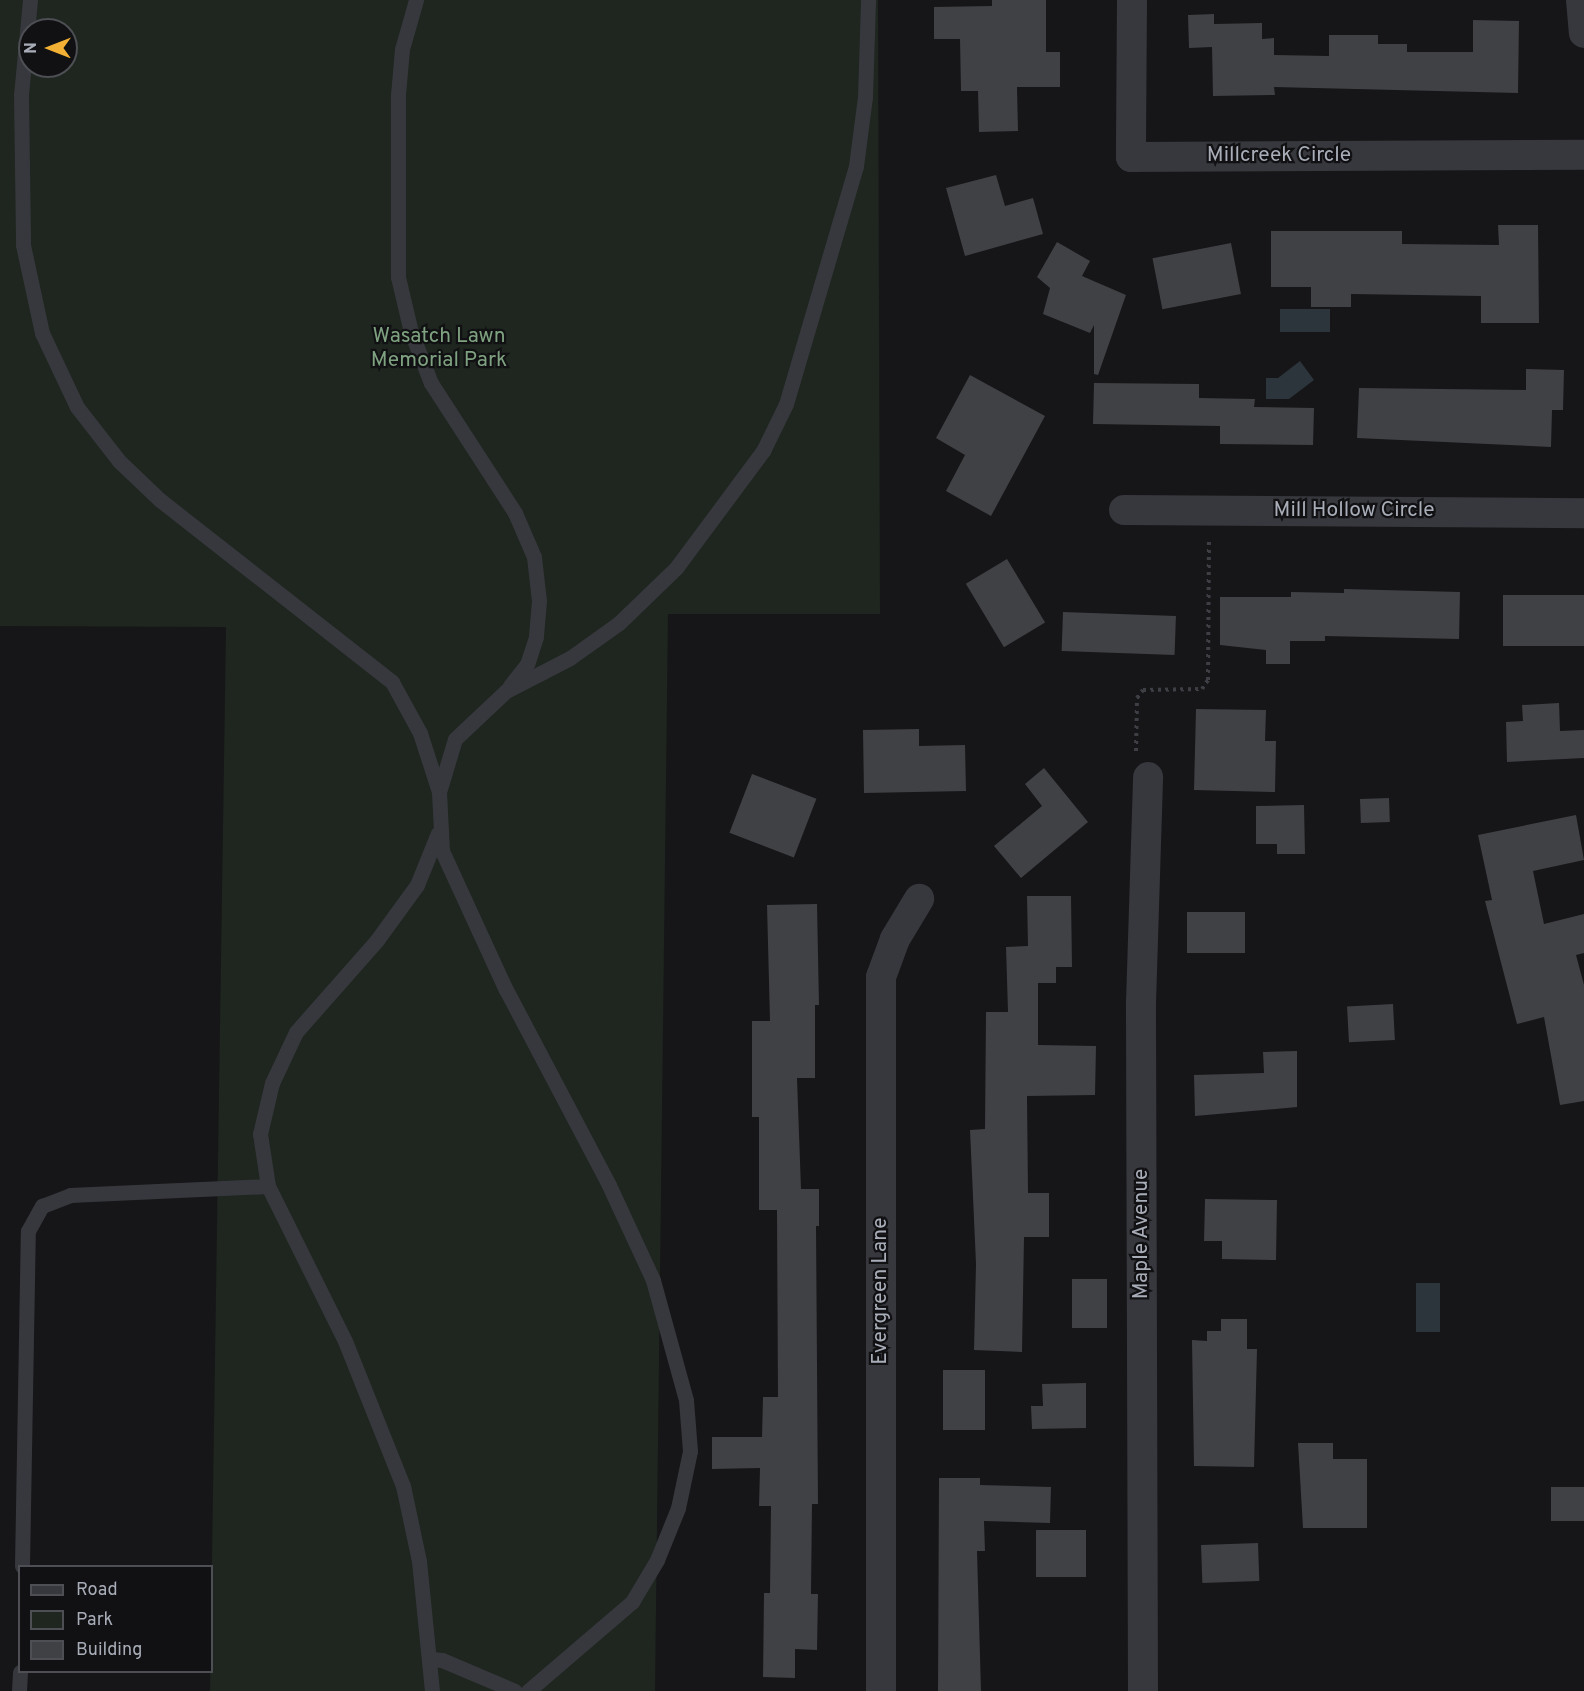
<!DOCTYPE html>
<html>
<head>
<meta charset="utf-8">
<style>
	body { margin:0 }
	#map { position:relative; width:1584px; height:1691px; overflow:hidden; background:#161618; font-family:Overpass,sans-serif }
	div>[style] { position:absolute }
	.green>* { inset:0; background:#1e261f }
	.water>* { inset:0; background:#2c353c; transform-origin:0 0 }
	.building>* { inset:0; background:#404145; transform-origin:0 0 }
	.path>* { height:4px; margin-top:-2px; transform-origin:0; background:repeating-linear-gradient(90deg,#3d3f44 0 3px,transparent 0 7.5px) }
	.service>* { height:15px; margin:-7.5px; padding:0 7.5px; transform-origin:7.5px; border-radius:7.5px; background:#37383d }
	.minor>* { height:30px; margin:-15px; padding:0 15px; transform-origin:15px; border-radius:15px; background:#37383d }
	span { translate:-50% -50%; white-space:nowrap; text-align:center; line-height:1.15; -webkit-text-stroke:4.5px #111113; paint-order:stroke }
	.street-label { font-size:21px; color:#a8adb8 }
	.park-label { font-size:21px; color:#7fa381 }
	.legend { position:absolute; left:18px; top:1565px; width:195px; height:108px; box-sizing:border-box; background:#111113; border:2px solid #4d4f55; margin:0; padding:8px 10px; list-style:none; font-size:18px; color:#a8adb8 }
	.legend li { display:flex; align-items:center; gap:12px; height:30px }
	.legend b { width:30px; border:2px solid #4d4f55 }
	.north { position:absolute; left:18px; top:18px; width:60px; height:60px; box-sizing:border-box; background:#111113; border:2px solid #4d4f55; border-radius:50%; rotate:270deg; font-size:16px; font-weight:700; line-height:24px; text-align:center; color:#a8adb8 }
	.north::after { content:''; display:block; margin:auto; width:21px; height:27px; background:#f2b134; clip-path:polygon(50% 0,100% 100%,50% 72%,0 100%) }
</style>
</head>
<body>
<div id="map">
	<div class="green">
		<i style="clip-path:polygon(evenodd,0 0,878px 0,880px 614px,668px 614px,655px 1691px,210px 1691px,226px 627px,0 626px,0 0,30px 30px,66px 30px,66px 66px,30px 66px,30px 30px)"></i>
	</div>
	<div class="water">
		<i style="left:1330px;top:309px;width:23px;height:50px;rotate:90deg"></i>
		<i style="clip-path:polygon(1300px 361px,1314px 380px,1289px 399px,1266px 399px,1266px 378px,1278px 378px)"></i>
		<i style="left:1416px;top:1283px;width:24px;height:49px"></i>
	</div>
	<div class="building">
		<i style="clip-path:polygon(992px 0,1046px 0,1046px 52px,1060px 52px,1060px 87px,1017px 87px,1018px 131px,979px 132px,978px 91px,961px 91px,960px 39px,934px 39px,934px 7px,992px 6px)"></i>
		<i style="clip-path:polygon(1214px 14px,1214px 24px,1262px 23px,1262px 39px,1274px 38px,1274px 55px,1329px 56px,1329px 35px,1378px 35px,1378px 44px,1407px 44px,1407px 52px,1473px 52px,1473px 20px,1519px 21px,1518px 93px,1274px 87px,1275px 95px,1213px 96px,1212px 47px,1189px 48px,1188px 15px)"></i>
		<i style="clip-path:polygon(996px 175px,1005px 206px,1033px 198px,1043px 234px,965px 256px,946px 188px)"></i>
		<i style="clip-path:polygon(1498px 225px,1538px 225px,1539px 323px,1481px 323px,1481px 296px,1351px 294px,1351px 307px,1311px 307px,1311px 287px,1271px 287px,1271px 231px,1402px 231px,1402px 244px,1499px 245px)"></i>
		<i style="clip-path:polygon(1057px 242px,1090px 261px,1082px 276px,1126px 295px,1098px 375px,1094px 374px,1094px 325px,1090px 333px,1043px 314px,1050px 288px,1037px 277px)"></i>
		<i style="left:1231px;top:243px;width:52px;height:80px;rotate:79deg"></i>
		<i style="clip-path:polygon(1526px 369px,1564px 370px,1563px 410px,1552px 410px,1551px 447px,1357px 438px,1359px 388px,1526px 390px)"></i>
		<i style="clip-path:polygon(970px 375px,1045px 416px,991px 516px,946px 491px,965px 455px,936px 438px)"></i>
		<i style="clip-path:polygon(1094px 383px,1199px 384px,1199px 398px,1255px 399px,1254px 407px,1314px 408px,1313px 445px,1220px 444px,1220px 426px,1093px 424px)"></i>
		<i style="left:1007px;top:559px;width:74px;height:48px;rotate:59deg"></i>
		<i style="clip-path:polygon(1344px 589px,1460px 592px,1459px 639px,1325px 636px,1325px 641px,1290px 641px,1290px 664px,1266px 664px,1266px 650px,1220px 645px,1220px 597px,1291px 597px,1291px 592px,1344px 593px)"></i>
		<i style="left:1503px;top:595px;width:81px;height:51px"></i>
		<i style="left:1063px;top:612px;width:113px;height:39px;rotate:2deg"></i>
		<i style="clip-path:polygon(1559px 703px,1560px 731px,1584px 730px,1584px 758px,1507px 762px,1506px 722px,1523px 721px,1522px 705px)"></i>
		<i style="clip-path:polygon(1196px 709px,1266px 710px,1265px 741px,1276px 741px,1275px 792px,1194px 790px)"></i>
		<i style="clip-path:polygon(919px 729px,919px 746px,965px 745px,966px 791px,864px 793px,863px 730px)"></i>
		<i style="clip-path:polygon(1044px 768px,1088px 822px,1021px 878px,994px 846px,1042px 806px,1025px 784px)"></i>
		<i style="left:752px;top:774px;width:69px;height:63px;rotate:21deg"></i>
		<i style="left:1389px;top:798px;width:24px;height:29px;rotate:88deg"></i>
		<i style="clip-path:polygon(1304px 805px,1305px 854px,1277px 854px,1277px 844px,1256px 844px,1256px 806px)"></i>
		<i style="clip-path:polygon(1576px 815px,1584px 860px,1533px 871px,1544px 924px,1584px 914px,1584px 953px,1576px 955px,1584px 985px,1584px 1101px,1560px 1105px,1544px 1017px,1517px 1024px,1485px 901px,1492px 900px,1478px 835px)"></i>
		<i style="clip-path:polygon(1027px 896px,1071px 896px,1072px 967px,1056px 967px,1056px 983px,1038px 983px,1038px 1045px,1096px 1046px,1095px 1095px,1027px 1096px,1028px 1193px,1049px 1193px,1049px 1237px,1024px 1237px,1022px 1352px,974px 1350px,976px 1264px,970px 1130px,985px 1129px,986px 1012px,1008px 1012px,1006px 947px,1028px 946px)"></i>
		<i style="clip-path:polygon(817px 904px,819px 1005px,815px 1005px,815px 1078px,797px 1078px,801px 1189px,819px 1189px,819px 1226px,816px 1226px,818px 1504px,812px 1504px,811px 1594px,818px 1594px,817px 1650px,795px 1649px,795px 1678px,763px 1677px,764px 1593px,770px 1593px,771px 1506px,759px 1506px,760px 1468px,712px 1469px,712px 1437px,762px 1437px,763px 1397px,778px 1397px,777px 1210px,759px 1210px,759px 1117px,752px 1117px,752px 1021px,770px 1021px,767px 905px)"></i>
		<i style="left:1187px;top:912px;width:58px;height:41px"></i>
		<i style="left:1393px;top:1004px;width:36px;height:46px;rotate:87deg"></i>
		<i style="clip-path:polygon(1297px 1051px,1297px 1107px,1195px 1116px,1194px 1075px,1264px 1073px,1263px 1052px)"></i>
		<i style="clip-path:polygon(1205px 1199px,1277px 1200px,1276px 1260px,1222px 1259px,1222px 1241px,1204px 1241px)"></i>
		<i style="left:1072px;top:1279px;width:35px;height:49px"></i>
		<i style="clip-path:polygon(1221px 1319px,1247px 1319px,1247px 1349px,1257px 1349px,1254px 1467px,1194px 1466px,1192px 1340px,1207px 1341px,1207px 1331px,1221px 1331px)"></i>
		<i style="left:943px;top:1370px;width:42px;height:60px"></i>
		<i style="clip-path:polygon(1086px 1383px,1086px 1428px,1032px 1429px,1031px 1406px,1043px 1406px,1042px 1384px)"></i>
		<i style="clip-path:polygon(1298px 1443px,1333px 1443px,1333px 1459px,1367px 1459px,1367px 1528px,1303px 1528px)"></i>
		<i style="clip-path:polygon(939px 1478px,980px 1478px,980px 1485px,1051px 1487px,1050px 1523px,984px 1521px,985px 1551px,977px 1551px,981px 1691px,938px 1691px)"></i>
		<i style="left:1584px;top:1487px;width:34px;height:33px;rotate:90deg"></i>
		<i style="left:1086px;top:1530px;width:47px;height:50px;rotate:90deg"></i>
		<i style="left:1258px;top:1543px;width:38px;height:57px;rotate:88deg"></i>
	</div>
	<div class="path">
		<i style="left:1136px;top:751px;width:53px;rotate:-88.9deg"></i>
		<i style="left:1137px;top:698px;width:10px;rotate:-53deg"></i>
		<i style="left:1143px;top:690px;width:59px;rotate:-1deg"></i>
		<i style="left:1202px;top:689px;width:11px;rotate:-56deg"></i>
		<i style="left:1208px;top:680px;width:141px;rotate:-89.6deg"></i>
	</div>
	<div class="service">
		<i style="left:30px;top:0;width:95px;rotate:95.4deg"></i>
		<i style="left:21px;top:95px;width:150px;rotate:89.2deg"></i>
		<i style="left:23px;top:245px;width:90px;rotate:77.8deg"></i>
		<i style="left:42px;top:333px;width:82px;rotate:64.7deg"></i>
		<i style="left:77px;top:407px;width:68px;rotate:52.1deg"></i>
		<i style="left:119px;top:461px;width:57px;rotate:43.6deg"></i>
		<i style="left:160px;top:500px;width:295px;rotate:38.1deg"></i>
		<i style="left:392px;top:682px;width:58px;rotate:61.2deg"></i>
		<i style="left:420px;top:733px;width:62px;rotate:72.1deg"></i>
		<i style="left:416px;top:0;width:51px;rotate:105.9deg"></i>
		<i style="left:402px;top:49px;width:46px;rotate:95deg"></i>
		<i style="left:398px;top:95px;width:182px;rotate:90deg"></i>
		<i style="left:398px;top:277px;width:57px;rotate:76.7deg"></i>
		<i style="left:411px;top:332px;width:55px;rotate:68.6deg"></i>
		<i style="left:431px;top:383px;width:155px;rotate:57.1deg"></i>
		<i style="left:515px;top:513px;width:48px;rotate:66.6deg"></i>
		<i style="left:534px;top:557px;width:44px;rotate:83.5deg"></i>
		<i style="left:539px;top:601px;width:36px;rotate:95deg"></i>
		<i style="left:536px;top:637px;width:28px;rotate:108deg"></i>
		<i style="left:527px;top:664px;width:28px;rotate:128deg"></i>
		<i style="left:22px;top:1566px;width:335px;rotate:-89deg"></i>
		<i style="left:28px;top:1231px;width:29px;rotate:-61deg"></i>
		<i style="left:42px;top:1206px;width:30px;rotate:-21deg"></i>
		<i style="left:70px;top:1195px;width:198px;rotate:-2.6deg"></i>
		<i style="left:432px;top:1659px;width:10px;rotate:6deg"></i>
		<i style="left:442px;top:1660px;width:79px;rotate:23deg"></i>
		<i style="left:19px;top:1691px;width:19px;rotate:-87deg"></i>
		<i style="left:432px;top:1691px;width:131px;rotate:-95.7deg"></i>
		<i style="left:419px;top:1561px;width:77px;rotate:-102deg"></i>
		<i style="left:403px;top:1486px;width:156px;rotate:-111.8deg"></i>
		<i style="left:345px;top:1341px;width:173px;rotate:-116.4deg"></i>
		<i style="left:268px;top:1186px;width:53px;rotate:-98.7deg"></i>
		<i style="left:260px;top:1134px;width:52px;rotate:-76.8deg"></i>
		<i style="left:272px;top:1083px;width:56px;rotate:-64.8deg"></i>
		<i style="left:296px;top:1032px;width:123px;rotate:-48.6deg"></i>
		<i style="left:377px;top:940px;width:68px;rotate:-54deg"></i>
		<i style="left:417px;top:885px;width:56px;rotate:-68deg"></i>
		<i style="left:528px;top:1691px;width:137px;rotate:-40.6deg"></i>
		<i style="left:632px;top:1602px;width:49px;rotate:-59.2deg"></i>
		<i style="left:657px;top:1560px;width:56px;rotate:-68deg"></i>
		<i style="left:678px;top:1508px;width:58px;rotate:-78.1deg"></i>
		<i style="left:690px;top:1451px;width:51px;rotate:-94.5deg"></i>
		<i style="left:686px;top:1400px;width:124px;rotate:-105.4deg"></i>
		<i style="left:653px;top:1280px;width:105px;rotate:-114.9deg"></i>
		<i style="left:609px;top:1185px;width:221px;rotate:-117.8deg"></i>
		<i style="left:506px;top:990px;width:153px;rotate:-114.7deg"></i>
		<i style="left:442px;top:851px;width:59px;rotate:-92.9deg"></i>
		<i style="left:439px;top:792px;width:55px;rotate:-73.2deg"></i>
		<i style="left:455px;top:739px;width:70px;rotate:-43.3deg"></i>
		<i style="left:506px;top:691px;width:72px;rotate:-27.3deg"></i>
		<i style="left:570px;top:658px;width:60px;rotate:-35.5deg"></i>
		<i style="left:619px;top:623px;width:79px;rotate:-44deg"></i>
		<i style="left:676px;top:568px;width:146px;rotate:-53.4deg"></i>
		<i style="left:763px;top:451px;width:52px;rotate:-63.9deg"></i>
		<i style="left:786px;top:404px;width:248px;rotate:-73.6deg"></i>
		<i style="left:856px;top:166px;width:70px;rotate:-82.6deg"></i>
		<i style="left:865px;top:97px;width:97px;rotate:-88.2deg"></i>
	</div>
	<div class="minor">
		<i style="left:1132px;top:0;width:157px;rotate:90.4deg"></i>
		<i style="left:1131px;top:157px;width:453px;rotate:-0.3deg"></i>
		<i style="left:1581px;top:0;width:33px;rotate:85deg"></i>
		<i style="left:1124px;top:510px;width:460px;rotate:0.4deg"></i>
		<i style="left:881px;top:1691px;width:714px;rotate:-90deg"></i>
		<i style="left:881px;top:977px;width:40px;rotate:-69.8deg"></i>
		<i style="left:895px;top:939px;width:47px;rotate:-59deg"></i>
		<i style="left:1143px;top:1691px;width:688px;rotate:-90.17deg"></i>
		<i style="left:1141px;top:1003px;width:226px;rotate:-88.2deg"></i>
	</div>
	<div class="street-label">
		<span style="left:1279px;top:156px">Millcreek Circle</span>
		<span style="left:1354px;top:511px">Mill Hollow Circle</span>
		<span style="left:1142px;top:1234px;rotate:-90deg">Maple Avenue</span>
		<span style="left:881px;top:1291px;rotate:-90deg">Evergreen Lane</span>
	</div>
	<div class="park-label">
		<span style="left:439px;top:349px">Wasatch Lawn<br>Memorial Park</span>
	</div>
	<ul class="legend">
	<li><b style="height:8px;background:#37383d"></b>Road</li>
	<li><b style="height:16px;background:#1e261f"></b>Park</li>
	<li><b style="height:16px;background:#404145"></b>Building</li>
	</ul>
	<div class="north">N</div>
</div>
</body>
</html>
